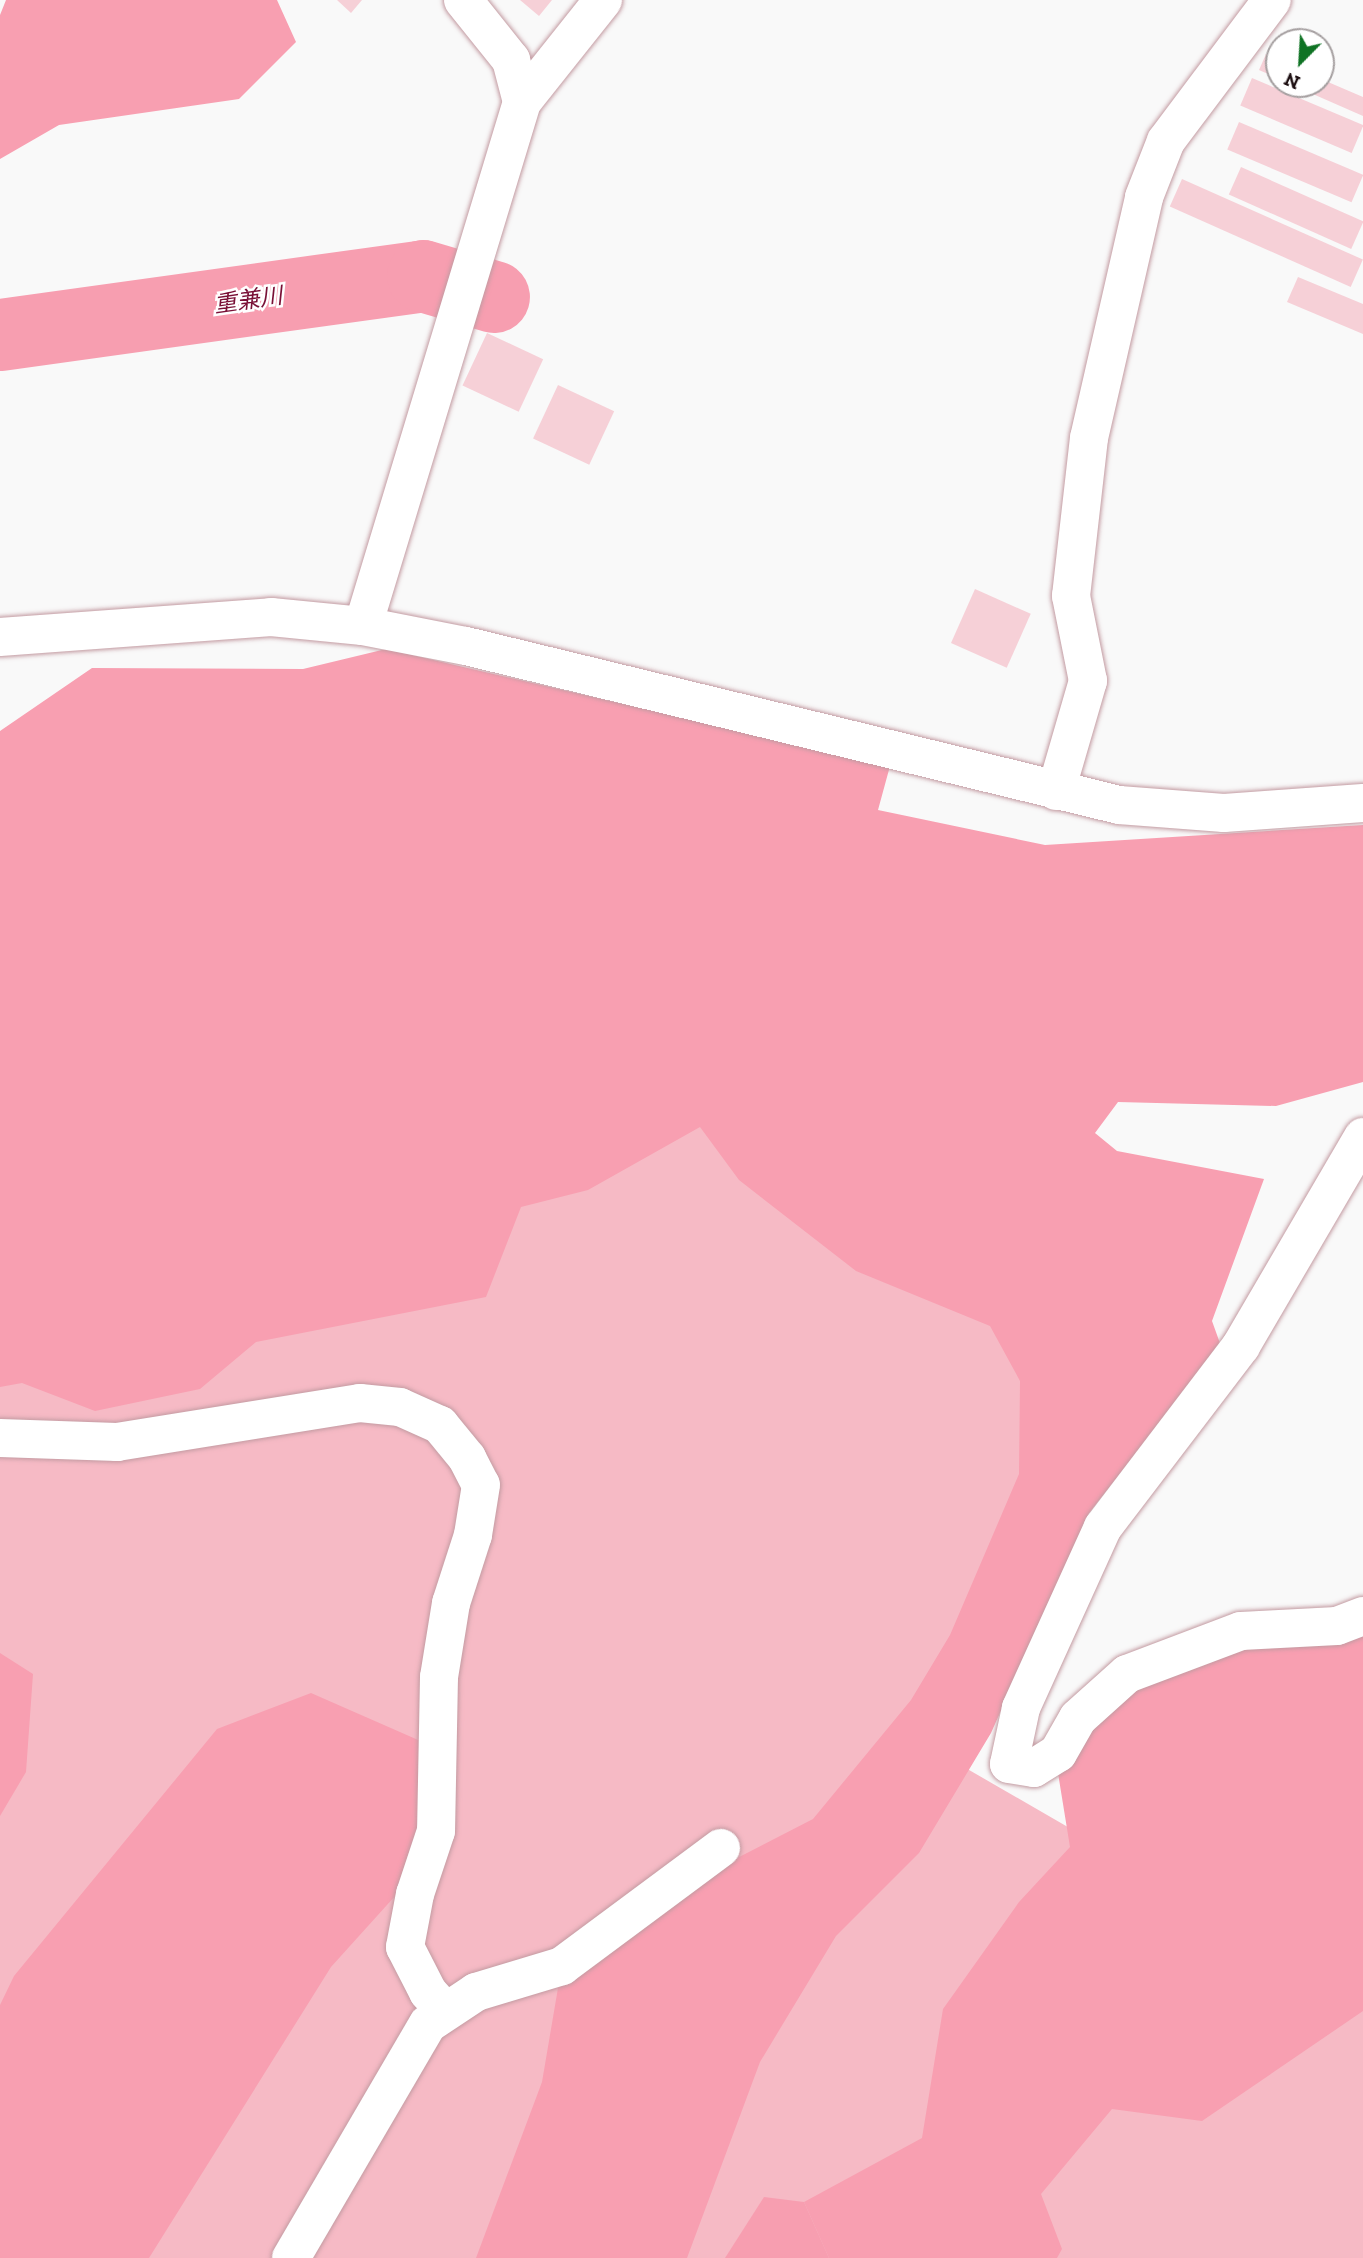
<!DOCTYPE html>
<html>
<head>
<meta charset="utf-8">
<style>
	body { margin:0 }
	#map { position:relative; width:1363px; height:2258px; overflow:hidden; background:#f9f9f9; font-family:"Zilla Slab","Noto Sans JP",serif }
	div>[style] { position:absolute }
	.green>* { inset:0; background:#f6bac5 }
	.forest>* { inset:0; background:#f89fb1 }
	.water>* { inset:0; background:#f79eb0 }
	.river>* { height:72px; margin:-36px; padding:0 36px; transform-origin:36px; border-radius:36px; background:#f79eb0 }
	.building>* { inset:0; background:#f6d0d7; transform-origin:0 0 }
	.roads { filter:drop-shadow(0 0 2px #c39ba2) drop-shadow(0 0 2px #c39ba2) }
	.minor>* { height:38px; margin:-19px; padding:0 19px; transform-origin:19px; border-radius:19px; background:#fff }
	span { translate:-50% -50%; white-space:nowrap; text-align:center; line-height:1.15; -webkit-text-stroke:5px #fff; paint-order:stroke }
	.water-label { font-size:23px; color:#791036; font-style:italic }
	.north { position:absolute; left:1265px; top:28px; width:70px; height:70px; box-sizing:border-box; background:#fff; border:2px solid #a59fa0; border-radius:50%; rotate:204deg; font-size:19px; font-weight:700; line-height:28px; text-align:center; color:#1d0f12 }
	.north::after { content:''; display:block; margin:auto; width:24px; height:32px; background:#0f7324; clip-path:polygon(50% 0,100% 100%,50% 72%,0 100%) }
</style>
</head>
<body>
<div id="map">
	<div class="green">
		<i style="clip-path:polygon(707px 1082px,1032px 1311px,1062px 1424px,938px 1752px,1289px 1955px,1363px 1921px,1363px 2258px,0 2258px,0 1370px)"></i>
	</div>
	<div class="forest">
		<i style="clip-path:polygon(6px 0,277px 0,296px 42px,239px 99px,59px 125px,0 159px,0 15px)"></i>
		<i style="clip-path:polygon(386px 649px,890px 766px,878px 810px,1045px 845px,1363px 825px,1363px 1082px,1276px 1106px,1118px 1102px,1095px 1133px,1117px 1151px,1264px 1179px,1212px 1321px,1221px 1346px,1089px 1513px,991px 1733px,919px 1853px,836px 1936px,760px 2062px,687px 2258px,476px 2258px,542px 2082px,558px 1988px,712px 1871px,813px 1819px,911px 1700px,950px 1635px,1019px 1474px,1020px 1381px,990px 1326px,856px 1271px,739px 1180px,700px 1127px,588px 1190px,521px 1207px,486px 1297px,256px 1342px,200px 1389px,95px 1411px,22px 1383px,0 1387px,0 731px,92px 668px,303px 669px)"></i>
		<i style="clip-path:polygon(1363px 1621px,1363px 2011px,1202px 2121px,1112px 2109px,1041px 2194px,1062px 2249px,1057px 2258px,829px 2258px,804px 2202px,922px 2138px,943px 2009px,1019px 1902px,1070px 1847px,1057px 1767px,1127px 1678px)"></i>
		<i style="clip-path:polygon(0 1653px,33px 1674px,26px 1772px,0 1816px)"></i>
		<i style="clip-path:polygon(311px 1693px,425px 1743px,421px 1825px,396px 1895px,331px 1967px,149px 2258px,0 2258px,0 2005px,14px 1976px,217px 1729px)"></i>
	</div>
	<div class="water">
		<i style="clip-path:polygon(764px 2197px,804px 2202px,829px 2258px,725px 2258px)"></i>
	</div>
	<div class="river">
		<i style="left:0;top:335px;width:427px;rotate:-7.9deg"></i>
		<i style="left:423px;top:276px;width:74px;rotate:16.5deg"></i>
	</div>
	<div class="building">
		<i style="clip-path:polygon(337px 0,362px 0,351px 13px)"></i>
		<i style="clip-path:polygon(520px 0,552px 0,539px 16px)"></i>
		<i style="clip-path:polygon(1266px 54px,1279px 60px,1279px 79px,1259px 70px)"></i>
		<i style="left:1252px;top:78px;width:121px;height:30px;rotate:23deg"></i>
		<i style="clip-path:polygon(1321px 79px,1363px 97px,1363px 116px,1290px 84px,1321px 84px)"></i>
		<i style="left:1239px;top:122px;width:135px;height:30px;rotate:23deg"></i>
		<i style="left:1241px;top:167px;width:134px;height:30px;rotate:24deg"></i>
		<i style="left:1182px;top:179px;width:198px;height:30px;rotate:24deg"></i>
		<i style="clip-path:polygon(1298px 277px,1363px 304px,1363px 334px,1287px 302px)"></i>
		<i style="left:487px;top:333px;width:62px;height:58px;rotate:25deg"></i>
		<i style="left:558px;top:385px;width:62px;height:59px;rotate:25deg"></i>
		<i style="left:975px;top:589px;width:61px;height:59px;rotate:24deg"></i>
	</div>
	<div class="roads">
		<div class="minor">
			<i style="left:463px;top:0;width:77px;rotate:51.3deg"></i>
			<i style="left:511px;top:60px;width:43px;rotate:75.3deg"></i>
			<i style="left:363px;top:626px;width:548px;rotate:-73.12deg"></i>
			<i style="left:522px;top:102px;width:130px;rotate:-51.5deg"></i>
			<i style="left:0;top:637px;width:272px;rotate:-4.2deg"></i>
			<i style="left:271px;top:617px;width:92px;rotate:5.6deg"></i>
			<i style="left:363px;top:626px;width:105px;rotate:11deg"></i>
			<i style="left:466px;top:646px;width:672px;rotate:13.68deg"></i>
			<i style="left:1119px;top:805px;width:105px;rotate:4.4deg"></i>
			<i style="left:1224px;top:813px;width:139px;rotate:-4.1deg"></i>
			<i style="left:1056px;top:791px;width:115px;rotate:-73.8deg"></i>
			<i style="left:1088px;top:681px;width:87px;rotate:-101.3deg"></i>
			<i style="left:1071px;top:596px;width:159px;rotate:-83.5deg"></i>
			<i style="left:1089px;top:438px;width:247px;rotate:-77.1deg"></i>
			<i style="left:1144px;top:197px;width:60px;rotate:-68.6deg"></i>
			<i style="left:1166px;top:141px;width:176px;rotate:-53.1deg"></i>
			<i style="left:1363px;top:1137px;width:242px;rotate:120.3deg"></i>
			<i style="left:1241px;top:1346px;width:228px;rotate:127.3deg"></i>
			<i style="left:1103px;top:1527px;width:199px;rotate:114.4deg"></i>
			<i style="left:1021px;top:1708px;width:57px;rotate:102.1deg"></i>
			<i style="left:1009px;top:1764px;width:25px;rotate:9deg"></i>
			<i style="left:1034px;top:1768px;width:28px;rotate:-32deg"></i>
			<i style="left:1058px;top:1753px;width:40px;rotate:-60.3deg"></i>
			<i style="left:1078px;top:1718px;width:66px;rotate:-41.9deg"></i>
			<i style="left:1127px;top:1674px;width:122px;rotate:-20.7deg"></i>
			<i style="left:1241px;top:1631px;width:96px;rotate:-3deg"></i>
			<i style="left:1337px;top:1626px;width:28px;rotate:-21deg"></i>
			<i style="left:0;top:1438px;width:117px;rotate:2deg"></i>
			<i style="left:117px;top:1442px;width:246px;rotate:-9.1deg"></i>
			<i style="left:360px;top:1403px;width:40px;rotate:5.7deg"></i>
			<i style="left:400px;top:1407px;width:44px;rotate:24.2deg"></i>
			<i style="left:440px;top:1425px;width:43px;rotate:50.7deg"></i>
			<i style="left:467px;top:1458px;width:30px;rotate:63deg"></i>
			<i style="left:481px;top:1485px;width:51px;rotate:99.1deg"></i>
			<i style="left:473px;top:1535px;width:71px;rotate:107.9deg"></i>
			<i style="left:451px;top:1603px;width:75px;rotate:99.2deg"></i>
			<i style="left:439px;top:1677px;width:154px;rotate:91.1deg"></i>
			<i style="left:436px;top:1831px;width:66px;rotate:108.4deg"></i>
			<i style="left:415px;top:1894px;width:54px;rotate:100.7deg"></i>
			<i style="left:405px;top:1947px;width:51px;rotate:62.9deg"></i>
			<i style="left:428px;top:1992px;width:25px;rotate:48deg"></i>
			<i style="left:291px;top:2258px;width:271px;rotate:-59.7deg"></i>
			<i style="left:428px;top:2024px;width:58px;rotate:-33.7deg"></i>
			<i style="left:476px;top:1992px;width:90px;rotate:-16.8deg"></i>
			<i style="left:562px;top:1966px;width:198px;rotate:-36.6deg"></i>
		</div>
	</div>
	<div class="water-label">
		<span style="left:248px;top:300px;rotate:-8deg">重兼川</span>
	</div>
	<div class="north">N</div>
</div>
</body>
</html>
